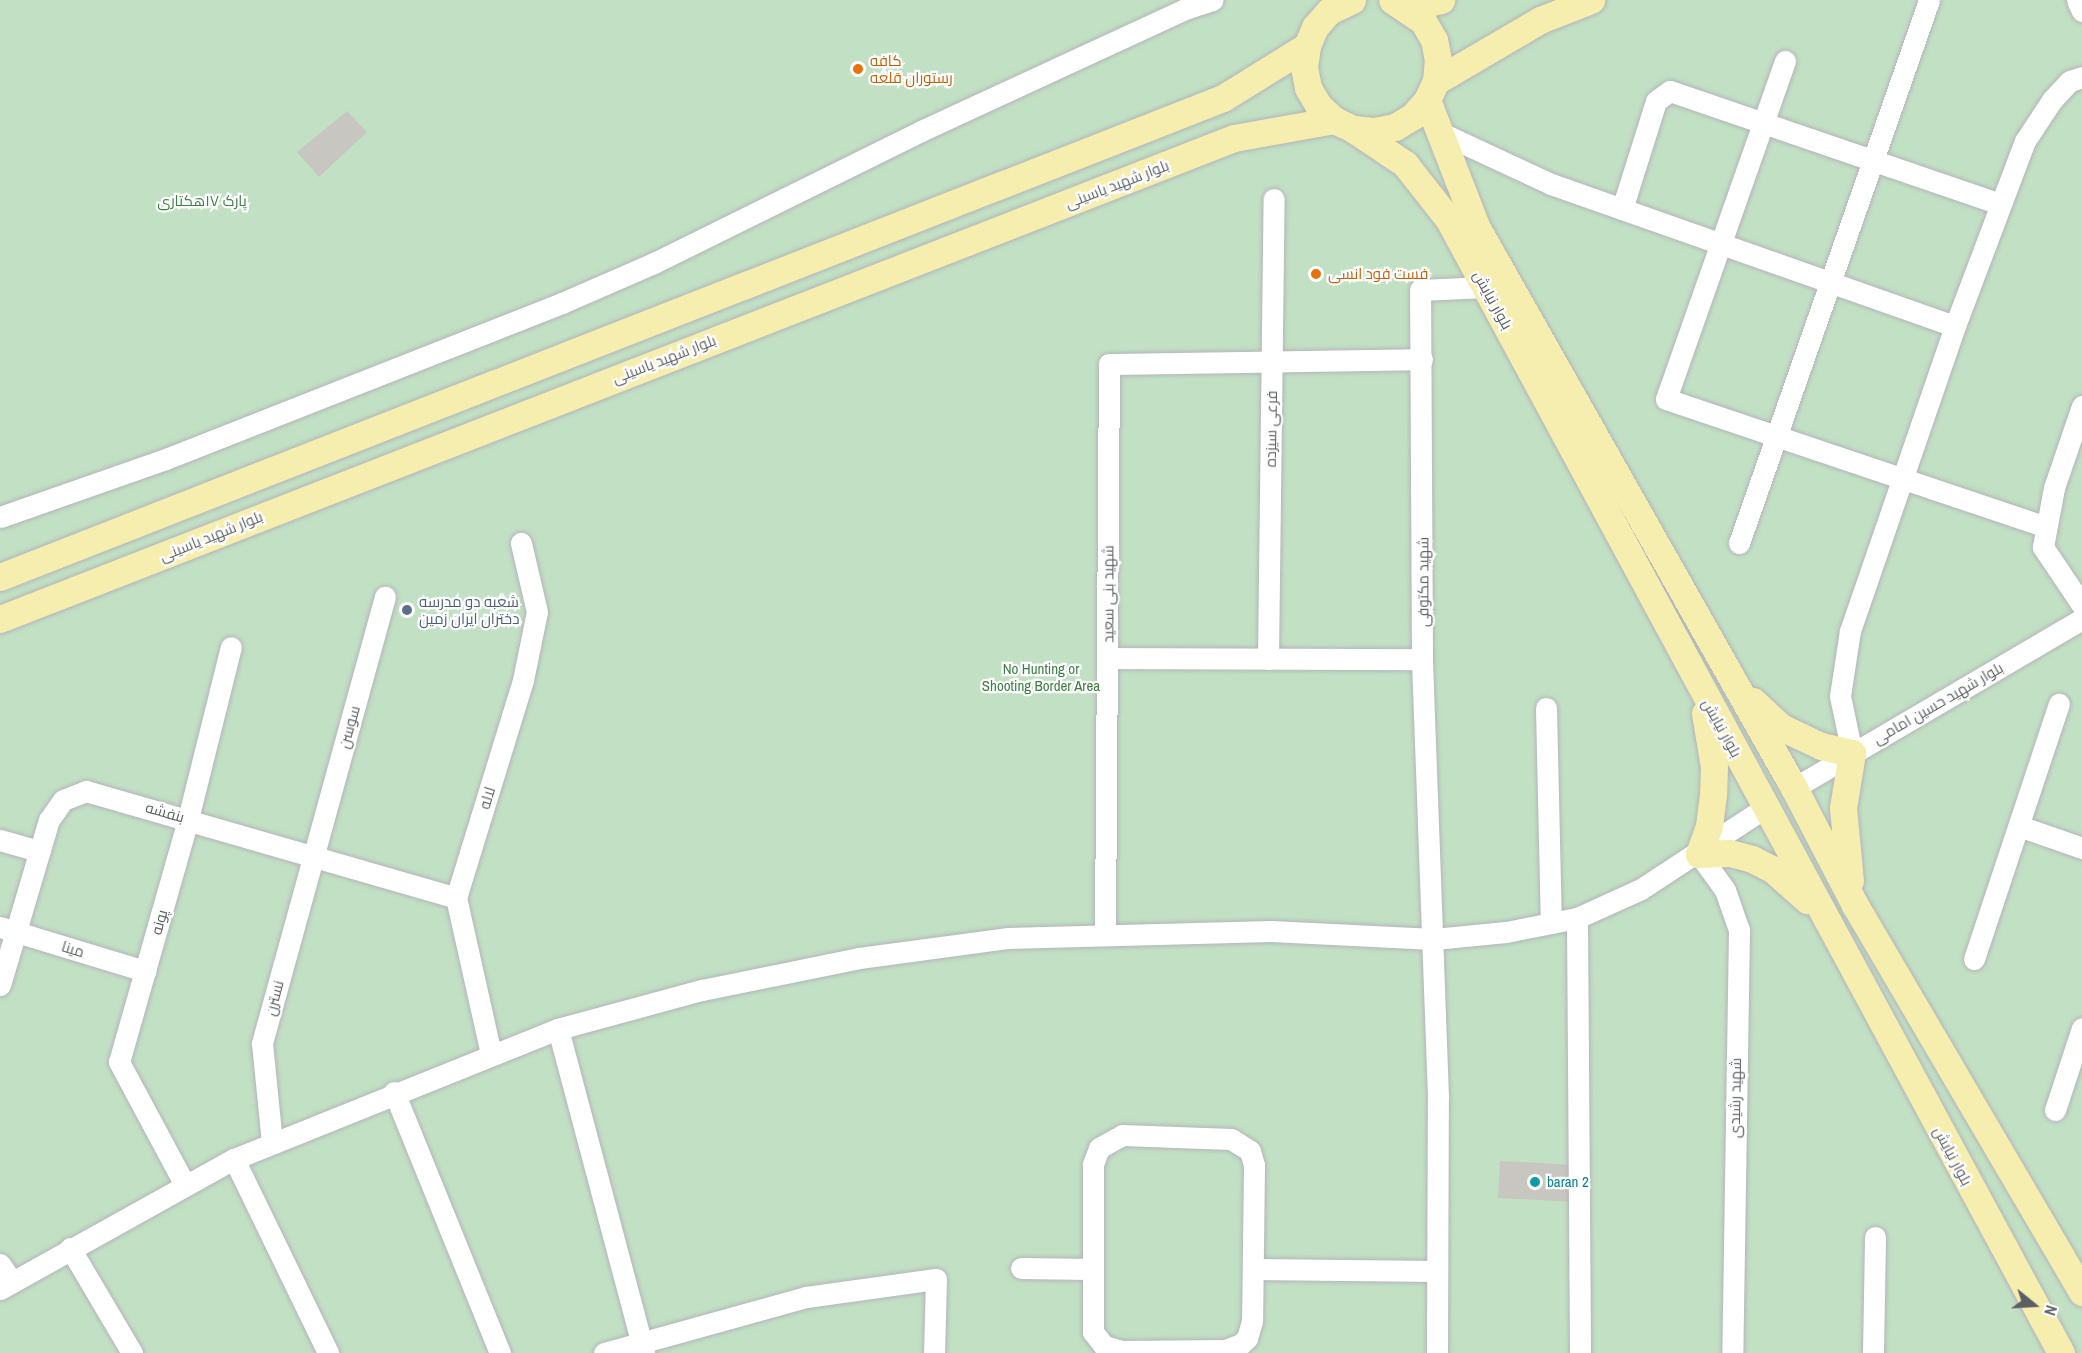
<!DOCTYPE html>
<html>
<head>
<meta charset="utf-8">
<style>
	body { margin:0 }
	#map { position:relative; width:2082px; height:1353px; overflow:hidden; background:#ecebe3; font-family:"Archivo Narrow",Cairo,sans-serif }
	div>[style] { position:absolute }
	.green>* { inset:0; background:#c2e1c4; transform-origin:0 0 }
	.building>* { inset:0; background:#c8c6c0; transform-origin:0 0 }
	.roads { filter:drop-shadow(0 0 2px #b4b5b9) drop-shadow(0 0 2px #b4b5b9) }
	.minor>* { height:21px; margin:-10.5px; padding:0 10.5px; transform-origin:10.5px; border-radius:10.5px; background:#fff }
	.major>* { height:27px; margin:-13.5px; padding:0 13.5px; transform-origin:13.5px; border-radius:13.5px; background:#f6eeaf }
	.dots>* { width:16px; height:16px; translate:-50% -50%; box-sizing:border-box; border:3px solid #fff; border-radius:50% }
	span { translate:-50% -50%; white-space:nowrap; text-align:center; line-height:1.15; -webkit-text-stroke:4.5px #fff; paint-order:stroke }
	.food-label { font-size:15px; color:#c56008 }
	.left { translate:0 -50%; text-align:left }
	.street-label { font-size:15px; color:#5b5e62 }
	.park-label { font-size:15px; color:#3e7f45 }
	.service-label { font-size:15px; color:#4e5e75 }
	.culture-label { font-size:15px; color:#0d838f }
	.north { position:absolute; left:2004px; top:1275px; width:60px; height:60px; -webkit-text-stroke:4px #fff; paint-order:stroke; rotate:108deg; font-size:16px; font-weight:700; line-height:24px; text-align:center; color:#5b5e62 }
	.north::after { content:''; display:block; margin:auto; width:21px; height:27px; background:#5b5e62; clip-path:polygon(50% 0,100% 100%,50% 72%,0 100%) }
</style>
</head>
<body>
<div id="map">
	<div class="green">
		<i style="left:0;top:0;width:2082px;height:1353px"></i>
	</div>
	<div class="building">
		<i style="clip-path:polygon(347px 111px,367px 132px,319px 177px,297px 152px)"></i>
		<i style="left:1500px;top:1161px;width:70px;height:37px;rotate:3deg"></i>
	</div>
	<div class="roads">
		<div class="minor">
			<i style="left:2077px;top:0;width:12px;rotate:66deg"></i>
			<i style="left:1785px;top:61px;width:358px;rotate:109.4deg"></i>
			<i style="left:1666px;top:399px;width:401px;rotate:18.6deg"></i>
			<i style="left:1439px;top:132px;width:123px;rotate:24.9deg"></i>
			<i style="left:1551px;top:184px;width:428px;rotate:19.4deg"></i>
			<i style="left:1622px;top:209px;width:113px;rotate:-72.5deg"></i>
			<i style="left:1656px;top:101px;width:17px;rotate:-36deg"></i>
			<i style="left:1670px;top:91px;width:349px;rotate:18.9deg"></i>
			<i style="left:2082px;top:406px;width:87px;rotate:108.9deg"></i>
			<i style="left:2054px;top:488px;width:60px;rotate:100.6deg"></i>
			<i style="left:2043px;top:547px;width:70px;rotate:56.1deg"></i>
			<i style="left:0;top:517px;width:176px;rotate:-19.3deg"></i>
			<i style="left:166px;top:459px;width:426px;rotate:-21.5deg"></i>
			<i style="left:562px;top:303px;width:100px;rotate:-23.5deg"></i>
			<i style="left:654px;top:263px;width:298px;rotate:-26.3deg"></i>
			<i style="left:921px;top:131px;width:291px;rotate:-24.8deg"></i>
			<i style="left:1185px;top:9px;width:29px;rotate:-18deg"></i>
			<i style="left:1739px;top:543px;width:575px;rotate:-70.71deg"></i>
			<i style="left:1107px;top:658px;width:315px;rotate:0.2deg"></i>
			<i style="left:1268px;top:659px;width:460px;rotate:-89.3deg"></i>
			<i style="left:1546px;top:708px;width:215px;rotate:88.7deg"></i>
			<i style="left:1852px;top:753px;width:58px;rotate:-101.9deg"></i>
			<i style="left:1840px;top:696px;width:66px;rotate:-81.3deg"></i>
			<i style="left:1850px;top:631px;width:323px;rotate:-71deg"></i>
			<i style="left:1955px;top:326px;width:198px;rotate:-69.3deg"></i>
			<i style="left:2025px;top:141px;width:49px;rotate:-56.6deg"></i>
			<i style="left:2052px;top:100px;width:26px;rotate:-47deg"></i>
			<i style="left:2070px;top:81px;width:13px;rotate:-18deg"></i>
			<i style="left:1794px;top:788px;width:334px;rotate:-30.4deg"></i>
			<i style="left:2019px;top:826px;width:67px;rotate:19.2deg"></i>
			<i style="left:0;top:840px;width:41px;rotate:15.8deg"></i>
			<i style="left:1699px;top:854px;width:44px;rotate:54.2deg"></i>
			<i style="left:1725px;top:890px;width:42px;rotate:70.7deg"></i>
			<i style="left:1739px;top:930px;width:423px;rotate:90.9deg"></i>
			<i style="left:1577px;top:918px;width:435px;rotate:89.6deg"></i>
			<i style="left:0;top:927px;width:152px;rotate:16.9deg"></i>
			<i style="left:1105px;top:932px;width:568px;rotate:-89.6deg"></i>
			<i style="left:1109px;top:364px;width:313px;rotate:-0.9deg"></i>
			<i style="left:1974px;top:959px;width:269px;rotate:-71.6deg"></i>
			<i style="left:0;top:985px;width:172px;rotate:-73.5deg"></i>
			<i style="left:49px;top:820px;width:24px;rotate:-55deg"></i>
			<i style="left:63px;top:800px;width:25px;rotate:-21deg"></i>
			<i style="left:86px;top:791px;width:385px;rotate:16.1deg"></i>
			<i style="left:558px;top:1029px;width:335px;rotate:75.1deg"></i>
			<i style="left:491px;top:1054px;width:160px;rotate:-102.6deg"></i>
			<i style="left:456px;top:898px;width:228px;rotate:-72.9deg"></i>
			<i style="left:523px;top:680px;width:69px;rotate:-78.4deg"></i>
			<i style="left:537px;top:612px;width:71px;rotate:-103.1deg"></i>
			<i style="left:394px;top:1092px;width:282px;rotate:67.9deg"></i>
			<i style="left:2055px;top:1110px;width:86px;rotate:-71.8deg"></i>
			<i style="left:1122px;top:1135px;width:109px;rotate:2.1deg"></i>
			<i style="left:1231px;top:1139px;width:22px;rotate:32deg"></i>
			<i style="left:1250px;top:1151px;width:15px;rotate:74deg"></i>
			<i style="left:1254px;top:1165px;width:156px;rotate:90.7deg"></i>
			<i style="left:1252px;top:1321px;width:18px;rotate:106deg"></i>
			<i style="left:1247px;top:1338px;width:8px;rotate:135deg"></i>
			<i style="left:1241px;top:1344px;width:17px;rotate:159deg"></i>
			<i style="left:1225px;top:1350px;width:103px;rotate:179.4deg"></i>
			<i style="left:1122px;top:1351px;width:19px;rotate:-164deg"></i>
			<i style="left:1104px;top:1346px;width:18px;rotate:-128deg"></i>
			<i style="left:1093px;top:1332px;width:168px;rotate:-90deg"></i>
			<i style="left:1093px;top:1164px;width:17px;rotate:-69deg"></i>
			<i style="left:1099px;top:1148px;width:26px;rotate:-29deg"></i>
			<i style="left:272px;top:1143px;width:100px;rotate:-95.7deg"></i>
			<i style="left:262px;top:1043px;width:463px;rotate:-74.6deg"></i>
			<i style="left:234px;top:1159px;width:216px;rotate:64.1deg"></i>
			<i style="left:185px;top:1185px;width:140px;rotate:-118.2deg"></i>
			<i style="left:119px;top:1062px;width:253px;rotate:-74.1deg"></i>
			<i style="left:188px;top:819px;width:177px;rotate:-76deg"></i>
			<i style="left:70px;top:1248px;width:122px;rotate:59.4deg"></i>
			<i style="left:0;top:1264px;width:22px;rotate:56deg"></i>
			<i style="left:1021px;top:1268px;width:70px;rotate:0.8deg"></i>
			<i style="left:1253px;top:1269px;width:184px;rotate:0.6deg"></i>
			<i style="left:0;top:1289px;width:268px;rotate:-29.1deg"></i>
			<i style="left:234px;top:1159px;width:349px;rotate:-21.9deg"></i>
			<i style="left:558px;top:1029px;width:149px;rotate:-15.2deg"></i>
			<i style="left:702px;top:990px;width:160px;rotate:-11.5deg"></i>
			<i style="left:859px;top:958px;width:149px;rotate:-7.7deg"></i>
			<i style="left:1007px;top:938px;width:264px;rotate:-1.5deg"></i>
			<i style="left:1271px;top:931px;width:163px;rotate:2.8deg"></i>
			<i style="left:1434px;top:939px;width:72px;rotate:-5.6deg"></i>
			<i style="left:1506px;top:932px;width:72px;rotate:-11.2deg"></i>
			<i style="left:1577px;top:918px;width:70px;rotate:-24.4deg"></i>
			<i style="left:1641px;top:889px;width:149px;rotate:-33.3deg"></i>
			<i style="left:604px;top:1353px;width:210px;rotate:-15.5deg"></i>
			<i style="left:806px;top:1297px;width:131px;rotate:-7.9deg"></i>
			<i style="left:936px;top:1279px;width:74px;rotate:91.5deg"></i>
			<i style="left:1437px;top:1353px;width:256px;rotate:-89.8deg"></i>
			<i style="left:1438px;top:1097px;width:438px;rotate:-92.1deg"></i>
			<i style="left:1422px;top:659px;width:369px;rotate:-90.3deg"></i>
			<i style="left:1420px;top:290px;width:66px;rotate:-2.6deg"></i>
			<i style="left:1873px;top:1353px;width:116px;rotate:-89deg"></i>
		</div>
		<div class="major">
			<i style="left:1352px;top:0;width:25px;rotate:154deg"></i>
			<i style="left:1329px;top:11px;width:21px;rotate:131deg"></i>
			<i style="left:1315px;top:27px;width:21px;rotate:113deg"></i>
			<i style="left:1307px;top:46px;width:21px;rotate:98deg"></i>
			<i style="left:1304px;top:67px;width:21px;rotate:79deg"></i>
			<i style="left:1308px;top:88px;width:21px;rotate:59deg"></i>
			<i style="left:1319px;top:106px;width:21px;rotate:43deg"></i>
			<i style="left:1334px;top:120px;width:21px;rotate:25deg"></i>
			<i style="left:1353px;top:129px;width:21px;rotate:5deg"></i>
			<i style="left:1374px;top:131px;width:21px;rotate:-11deg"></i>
			<i style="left:1395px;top:127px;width:21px;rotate:-31deg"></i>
			<i style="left:1413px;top:116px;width:21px;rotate:-49deg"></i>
			<i style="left:1427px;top:100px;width:21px;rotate:-65deg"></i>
			<i style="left:1436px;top:81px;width:21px;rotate:-85deg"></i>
			<i style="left:1438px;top:60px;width:20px;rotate:-101deg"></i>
			<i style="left:1434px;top:40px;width:22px;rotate:-120deg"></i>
			<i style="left:1423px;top:21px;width:37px;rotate:-146deg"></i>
			<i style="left:1408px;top:7px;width:34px;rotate:-12deg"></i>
			<i style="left:1436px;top:81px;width:121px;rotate:-30.4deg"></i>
			<i style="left:1540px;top:20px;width:55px;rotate:-21.4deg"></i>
			<i style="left:1427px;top:100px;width:137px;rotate:68.7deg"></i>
			<i style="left:1477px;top:228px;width:643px;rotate:60.49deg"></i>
			<i style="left:1794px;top:788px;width:132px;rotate:62.5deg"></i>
			<i style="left:1855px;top:905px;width:449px;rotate:59.6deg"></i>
			<i style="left:1353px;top:129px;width:63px;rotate:33.9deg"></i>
			<i style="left:1405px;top:164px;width:71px;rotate:51.8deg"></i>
			<i style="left:1449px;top:220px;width:1288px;rotate:61.62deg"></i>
			<i style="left:0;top:577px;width:1313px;rotate:-21.39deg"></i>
			<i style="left:1223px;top:98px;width:99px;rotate:-31.8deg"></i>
			<i style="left:0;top:619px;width:1324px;rotate:-21.3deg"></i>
			<i style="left:1234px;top:138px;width:102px;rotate:-10.2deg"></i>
			<i style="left:1753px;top:701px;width:38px;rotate:43deg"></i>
			<i style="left:1781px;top:727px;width:44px;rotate:25.4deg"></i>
			<i style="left:1821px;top:746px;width:32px;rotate:13deg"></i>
			<i style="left:1852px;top:753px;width:56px;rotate:99.3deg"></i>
			<i style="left:1843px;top:808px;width:73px;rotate:84.5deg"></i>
			<i style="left:1705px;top:713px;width:55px;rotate:80.5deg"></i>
			<i style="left:1714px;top:767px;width:27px;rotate:92deg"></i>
			<i style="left:1713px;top:794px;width:32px;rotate:97deg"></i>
			<i style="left:1709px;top:826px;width:30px;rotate:110deg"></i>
			<i style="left:1699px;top:854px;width:31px;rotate:-2deg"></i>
			<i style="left:1730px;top:853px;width:23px;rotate:15deg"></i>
			<i style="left:1752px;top:859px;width:22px;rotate:27deg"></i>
			<i style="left:1772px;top:869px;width:47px;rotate:41.5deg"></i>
		</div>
	</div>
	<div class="dots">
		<i style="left:858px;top:69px;background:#e8710a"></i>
		<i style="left:1316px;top:274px;background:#e8710a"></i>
		<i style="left:407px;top:610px;background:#5c6f8a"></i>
		<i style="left:1535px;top:1182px;background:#0f9aa8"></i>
	</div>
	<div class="food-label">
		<span class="left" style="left:870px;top:69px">کافه<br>رستوران قلعه</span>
		<span class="left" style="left:1328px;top:274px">فست فود انسی</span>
	</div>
	<div class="street-label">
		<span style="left:1117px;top:184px;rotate:-21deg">بلوار شهید یاسینی</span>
		<span style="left:1493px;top:300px;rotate:61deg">بلوار نیایش</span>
		<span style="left:664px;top:359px;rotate:-21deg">بلوار شهید یاسینی</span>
		<span style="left:1271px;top:429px;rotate:-89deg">فرعی سیزده</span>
		<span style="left:211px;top:536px;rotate:-22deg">بلوار شهید یاسینی</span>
		<span style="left:1423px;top:582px;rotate:-90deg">شهید مکتوفی</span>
		<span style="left:1108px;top:594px;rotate:-90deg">شهید بنی سعید</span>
		<span style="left:1938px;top:703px;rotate:-30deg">بلوار شهید حسین امامی</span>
		<span style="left:349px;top:727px;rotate:-74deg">سوسن</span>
		<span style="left:1722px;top:728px;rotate:61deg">بلوار نیایش</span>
		<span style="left:487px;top:798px;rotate:-73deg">لاله</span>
		<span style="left:165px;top:812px;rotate:16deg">بنفشه</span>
		<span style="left:159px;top:922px;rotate:-74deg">پونه</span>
		<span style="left:73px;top:949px;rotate:17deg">مینا</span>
		<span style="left:274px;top:998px;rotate:-75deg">نسترن</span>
		<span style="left:1735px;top:1098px;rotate:-89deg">شهید رشیدی</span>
		<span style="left:1953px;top:1156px;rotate:62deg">بلوار نیایش</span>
	</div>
	<div class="park-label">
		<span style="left:202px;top:201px">پارک ۱۷هکتاری</span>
		<span style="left:1041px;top:677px">No Hunting or<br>Shooting Border Area</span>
	</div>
	<div class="service-label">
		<span class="left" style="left:419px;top:610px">شعبه دو مدرسه<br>دختران ایران زمین</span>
	</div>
	<div class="culture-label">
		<span class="left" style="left:1547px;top:1182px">baran 2</span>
	</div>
	<div class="north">N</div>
</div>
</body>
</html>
